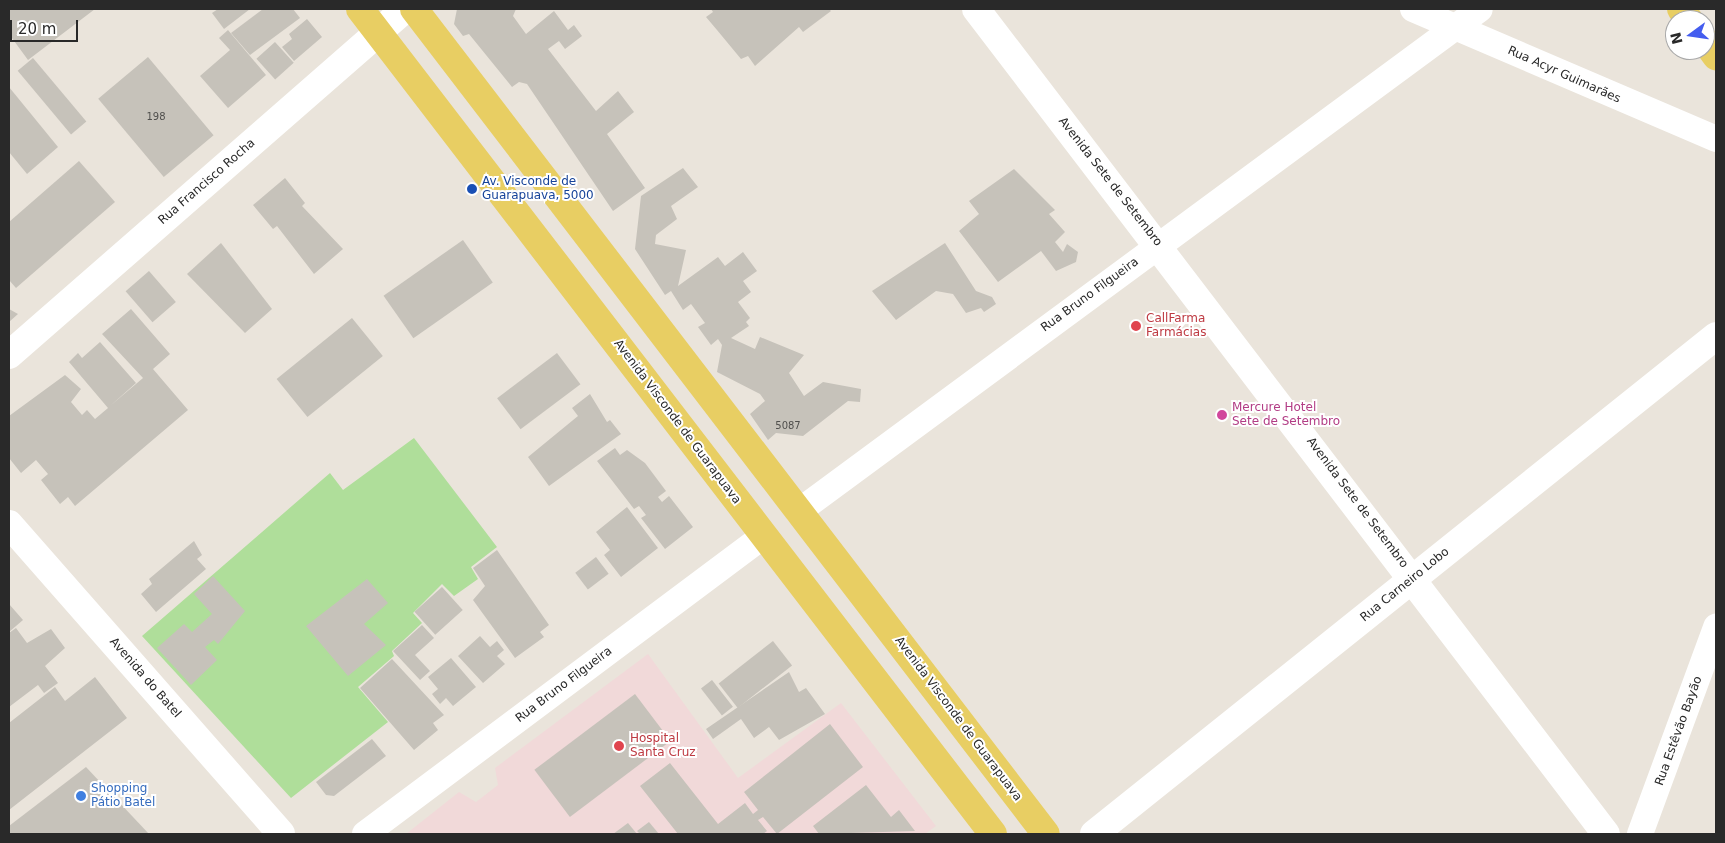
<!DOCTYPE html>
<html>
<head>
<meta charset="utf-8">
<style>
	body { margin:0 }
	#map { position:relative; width:1725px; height:843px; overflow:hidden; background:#eae4db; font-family:"DejaVu Sans",sans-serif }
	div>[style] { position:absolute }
	.medical>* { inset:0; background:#f1d9d9 }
	.green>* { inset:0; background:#afde9a }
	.building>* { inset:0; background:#c6c2ba; transform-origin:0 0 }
	.street>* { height:26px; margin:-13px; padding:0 13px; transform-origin:13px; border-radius:13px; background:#fff }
	.secondary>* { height:28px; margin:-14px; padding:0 14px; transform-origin:14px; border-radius:14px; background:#fff }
	.primary>* { height:28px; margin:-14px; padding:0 14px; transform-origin:14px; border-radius:14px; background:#e8ce63 }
	.dots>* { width:14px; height:14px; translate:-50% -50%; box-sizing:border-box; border:2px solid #fff; border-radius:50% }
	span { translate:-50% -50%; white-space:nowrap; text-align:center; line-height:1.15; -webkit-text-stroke:4px #fff; paint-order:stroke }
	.number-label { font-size:10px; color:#504f4d }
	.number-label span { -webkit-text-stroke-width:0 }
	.street-label { font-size:12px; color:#292929 }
	.transit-label { font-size:12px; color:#164399 }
	.left { translate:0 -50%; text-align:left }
	.health-label { font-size:12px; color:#be3a42 }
	.hotel-label { font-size:12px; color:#b23c85 }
	.shop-label { font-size:12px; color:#366cbe }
	.frame { position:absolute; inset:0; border:10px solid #292929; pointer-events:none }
	.north { position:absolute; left:1665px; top:10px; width:50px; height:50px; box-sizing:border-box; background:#fff; border:1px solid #a9a9a9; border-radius:50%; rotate:256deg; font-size:14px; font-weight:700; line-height:20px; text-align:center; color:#292929 }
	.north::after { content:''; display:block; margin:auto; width:18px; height:22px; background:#445def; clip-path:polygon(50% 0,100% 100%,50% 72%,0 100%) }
	.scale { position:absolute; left:10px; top:20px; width:68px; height:22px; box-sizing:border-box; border:2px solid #292929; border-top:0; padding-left:6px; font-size:15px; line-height:18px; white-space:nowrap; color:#292929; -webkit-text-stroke:4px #fff; paint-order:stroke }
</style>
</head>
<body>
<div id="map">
	<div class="medical">
		<i style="clip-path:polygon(648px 654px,738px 778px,841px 703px,936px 826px,925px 834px,406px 834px,459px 792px,476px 802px,498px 785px,495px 768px)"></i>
	</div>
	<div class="green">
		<i style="clip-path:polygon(414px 438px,497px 547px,471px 567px,478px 579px,454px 596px,442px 584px,413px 613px,422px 623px,392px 651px,394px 656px,358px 687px,388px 722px,291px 798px,142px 636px,330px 473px,343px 490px)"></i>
	</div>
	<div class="building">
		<i style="clip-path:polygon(9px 9px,74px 10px,95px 9px,28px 60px,9px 34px)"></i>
		<i style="clip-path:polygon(218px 9px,250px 9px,224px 29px,212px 13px)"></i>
		<i style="clip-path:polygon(263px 9px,293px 9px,300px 18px,250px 55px,231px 33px)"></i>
		<i style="clip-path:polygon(457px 9px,516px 9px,513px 16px,526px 34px,554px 11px,568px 30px,574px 25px,582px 36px,565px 49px,559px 41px,548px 49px,596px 111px,618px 91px,634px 112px,607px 134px,645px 188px,613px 211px,527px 84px,519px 82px,512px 87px,469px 34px,463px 36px,454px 24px)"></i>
		<i style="clip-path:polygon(711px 9px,829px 9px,831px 11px,803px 32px,799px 27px,755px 66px,748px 56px,741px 59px,717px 30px,706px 17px,713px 12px)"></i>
		<i style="clip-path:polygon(307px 19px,322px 37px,294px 61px,282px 47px,292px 39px,289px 34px)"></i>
		<i style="clip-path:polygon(228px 30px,266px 75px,228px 108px,200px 76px,230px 50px,219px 38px)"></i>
		<i style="left:275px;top:42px;width:28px;height:25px;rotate:48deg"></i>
		<i style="left:148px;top:57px;width:102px;height:65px;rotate:50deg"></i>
		<i style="left:33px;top:58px;width:83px;height:20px;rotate:50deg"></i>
		<i style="clip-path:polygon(9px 87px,58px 147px,27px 174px,9px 152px)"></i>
		<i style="clip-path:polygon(79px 161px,115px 202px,16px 288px,9px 280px,9px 222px)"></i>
		<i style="clip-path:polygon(683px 168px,698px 187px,671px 206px,677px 219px,656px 235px,655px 244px,686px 250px,678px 286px,718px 257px,725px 266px,743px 252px,757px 271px,743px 281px,751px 292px,738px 302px,750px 318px,746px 322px,749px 326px,731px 338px,755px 349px,760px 337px,804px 355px,789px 373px,804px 396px,823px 382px,861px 389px,860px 402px,848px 401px,803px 436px,776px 433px,768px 440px,750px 414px,765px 401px,760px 394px,717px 372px,722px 345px,718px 339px,711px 345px,698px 327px,705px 323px,691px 304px,683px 310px,671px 291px,665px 295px,635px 249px,641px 196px)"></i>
		<i style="clip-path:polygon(1014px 169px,1055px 210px,1049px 214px,1065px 232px,1055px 242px,1063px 252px,1067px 244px,1078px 252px,1076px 262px,1056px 271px,1041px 251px,998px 282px,959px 231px,979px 214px,969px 201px)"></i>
		<i style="clip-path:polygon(285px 178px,305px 203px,302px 206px,343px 249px,314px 274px,277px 226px,273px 229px,253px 205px)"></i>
		<i style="left:463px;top:240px;width:52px;height:97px;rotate:55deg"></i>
		<i style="clip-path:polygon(221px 243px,272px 309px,245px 333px,187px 274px)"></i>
		<i style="clip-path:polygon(945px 243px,976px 291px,992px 297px,996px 304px,984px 312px,981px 308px,966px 313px,953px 294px,936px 291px,896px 320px,872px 291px)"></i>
		<i style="left:149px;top:271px;width:41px;height:31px;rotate:49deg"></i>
		<i style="clip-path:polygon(9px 309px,18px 314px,9px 322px)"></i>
		<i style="clip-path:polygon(131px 309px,170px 354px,153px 369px,188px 410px,75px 506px,68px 497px,60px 504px,41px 480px,48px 474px,36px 460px,21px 473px,9px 458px,9px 416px,65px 375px,81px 389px,71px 402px,82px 415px,87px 410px,95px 419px,108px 408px,69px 362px,78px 353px,82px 358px,100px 342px,136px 383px,110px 406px,143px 378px,102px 334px)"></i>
		<i style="left:352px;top:318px;width:49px;height:97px;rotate:51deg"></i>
		<i style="left:557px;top:353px;width:39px;height:75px;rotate:53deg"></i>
		<i style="clip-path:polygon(590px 394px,607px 422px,610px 420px,621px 434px,549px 486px,528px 457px,578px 416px,572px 408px)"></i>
		<i style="clip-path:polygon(615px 448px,620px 455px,627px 450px,645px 463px,666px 491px,658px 497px,662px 502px,669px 496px,693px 527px,665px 549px,641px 518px,646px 515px,639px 506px,634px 509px,597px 461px)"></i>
		<i style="clip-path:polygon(627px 507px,658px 548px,621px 577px,604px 555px,610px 550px,596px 532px)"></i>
		<i style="clip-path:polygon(194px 541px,202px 555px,197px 559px,206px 569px,156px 612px,141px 594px,152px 584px,149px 579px)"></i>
		<i style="clip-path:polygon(497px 550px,549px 625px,540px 632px,544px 637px,515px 658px,473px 600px,485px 586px,473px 568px)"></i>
		<i style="left:596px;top:557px;width:21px;height:26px;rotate:53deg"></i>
		<i style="clip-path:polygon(213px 576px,245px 611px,218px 644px,214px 640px,205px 647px,217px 660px,191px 685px,157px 648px,184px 624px,192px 632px,212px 614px,194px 594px)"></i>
		<i style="clip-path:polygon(367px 579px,388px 603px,364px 624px,386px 645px,348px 676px,306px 626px)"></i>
		<i style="left:442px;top:587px;width:31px;height:37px;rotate:48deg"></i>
		<i style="clip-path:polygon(9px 604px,23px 620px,9px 632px)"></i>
		<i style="clip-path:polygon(422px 625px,434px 638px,415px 655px,430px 671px,420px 680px,393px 651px)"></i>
		<i style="clip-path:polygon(16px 628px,27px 643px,51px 629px,65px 648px,45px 666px,58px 683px,44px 693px,38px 685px,9px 707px,9px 633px)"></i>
		<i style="clip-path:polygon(480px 636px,490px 647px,497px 641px,504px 650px,497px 656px,505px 664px,483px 683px,458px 656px)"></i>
		<i style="left:773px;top:641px;width:31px;height:69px;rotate:52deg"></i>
		<i style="clip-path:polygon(451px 658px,476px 687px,453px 706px,446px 698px,440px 704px,432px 694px,438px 689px,428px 677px)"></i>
		<i style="clip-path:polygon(392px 659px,444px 715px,433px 723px,438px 730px,414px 750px,360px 688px)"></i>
		<i style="clip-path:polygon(789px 672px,799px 692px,806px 688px,825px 714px,779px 740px,769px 727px,754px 738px,741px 719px,713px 739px,706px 729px)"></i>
		<i style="clip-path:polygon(95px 677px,127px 718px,9px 810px,9px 723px,55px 687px,65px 701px)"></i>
		<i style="left:712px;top:680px;width:34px;height:14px;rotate:52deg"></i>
		<i style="left:635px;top:694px;width:59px;height:126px;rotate:53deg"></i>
		<i style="clip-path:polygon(830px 724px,863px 767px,777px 834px,763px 817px,758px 820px,767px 831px,763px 834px,678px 834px,640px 786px,670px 763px,718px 824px,745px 803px,753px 814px,758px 810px,744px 792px)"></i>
		<i style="clip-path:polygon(372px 739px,386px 756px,334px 796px,326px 795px,316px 782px)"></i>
		<i style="clip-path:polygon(86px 767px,149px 834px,9px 834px,9px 826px)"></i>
		<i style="clip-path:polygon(866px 785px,891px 817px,899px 810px,915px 831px,819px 834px,813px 826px)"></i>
		<i style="clip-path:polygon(649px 822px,659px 834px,640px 834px,637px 831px)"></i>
		<i style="clip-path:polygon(628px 823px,637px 834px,613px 834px)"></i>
	</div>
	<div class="street">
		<i style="left:1413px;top:9px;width:330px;rotate:23.2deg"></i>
		<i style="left:798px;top:512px;width:847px;rotate:-36.41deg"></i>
		<i style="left:365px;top:834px;width:499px;rotate:-36.8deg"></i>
		<i style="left:1640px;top:834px;width:221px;rotate:-69.8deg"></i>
	</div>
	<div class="secondary">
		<i style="left:976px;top:9px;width:1038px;rotate:52.63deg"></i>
		<i style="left:9px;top:355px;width:526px;rotate:-41.14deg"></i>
		<i style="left:9px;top:524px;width:412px;rotate:48.7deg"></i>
		<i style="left:1094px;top:834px;width:797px;rotate:-38.68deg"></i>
	</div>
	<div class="primary">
		<i style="left:360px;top:9px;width:1040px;rotate:52.5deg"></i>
		<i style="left:414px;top:9px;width:1039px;rotate:52.55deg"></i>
		<i style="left:1681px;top:9px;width:14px;rotate:54deg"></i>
		<i style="left:1705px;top:41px;width:19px;rotate:54deg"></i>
	</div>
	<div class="dots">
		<i style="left:472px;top:189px;background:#1a4fb4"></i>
		<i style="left:1136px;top:326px;background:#e0444e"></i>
		<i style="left:1222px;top:415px;background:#d1479c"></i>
		<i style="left:619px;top:746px;background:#e0444e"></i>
		<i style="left:81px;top:796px;background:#3f7fe0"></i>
	</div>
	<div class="number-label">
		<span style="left:156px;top:117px">198</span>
		<span style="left:788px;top:426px">5087</span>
	</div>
	<div class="street-label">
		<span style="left:1564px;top:75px;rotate:24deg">Rua Acyr Guimarães</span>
		<span style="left:207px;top:182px;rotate:-41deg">Rua Francisco Rocha</span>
		<span style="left:1110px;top:182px;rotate:52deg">Avenida Sete de Setembro</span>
		<span style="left:1090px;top:295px;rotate:-36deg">Rua Bruno Filgueira</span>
		<span style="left:677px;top:422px;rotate:53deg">Avenida Visconde de Guarapuava</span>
		<span style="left:1357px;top:503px;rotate:53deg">Avenida Sete de Setembro</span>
		<span style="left:1405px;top:585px;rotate:-39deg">Rua Carneiro Lobo</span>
		<span style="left:145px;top:678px;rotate:49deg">Avenida do Batel</span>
		<span style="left:564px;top:685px;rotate:-37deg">Rua Bruno Filgueira</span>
		<span style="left:958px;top:719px;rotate:53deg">Avenida Visconde de Guarapuava</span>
		<span style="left:1679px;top:731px;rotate:-70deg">Rua Estêvão Bayão</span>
	</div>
	<div class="transit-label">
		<span class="left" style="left:482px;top:189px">Av. Visconde de<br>Guarapuava, 5000</span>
	</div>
	<div class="health-label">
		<span class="left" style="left:1146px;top:326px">CallFarma<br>Farmácias</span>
		<span class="left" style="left:630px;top:746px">Hospital<br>Santa Cruz</span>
	</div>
	<div class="hotel-label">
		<span class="left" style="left:1232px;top:415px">Mercure Hotel<br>Sete de Setembro</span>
	</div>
	<div class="shop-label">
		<span class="left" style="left:91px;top:796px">Shopping<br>Pátio Batel</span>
	</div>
	<div class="frame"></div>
	<div class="north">N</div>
	<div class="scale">20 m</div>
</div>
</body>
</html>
